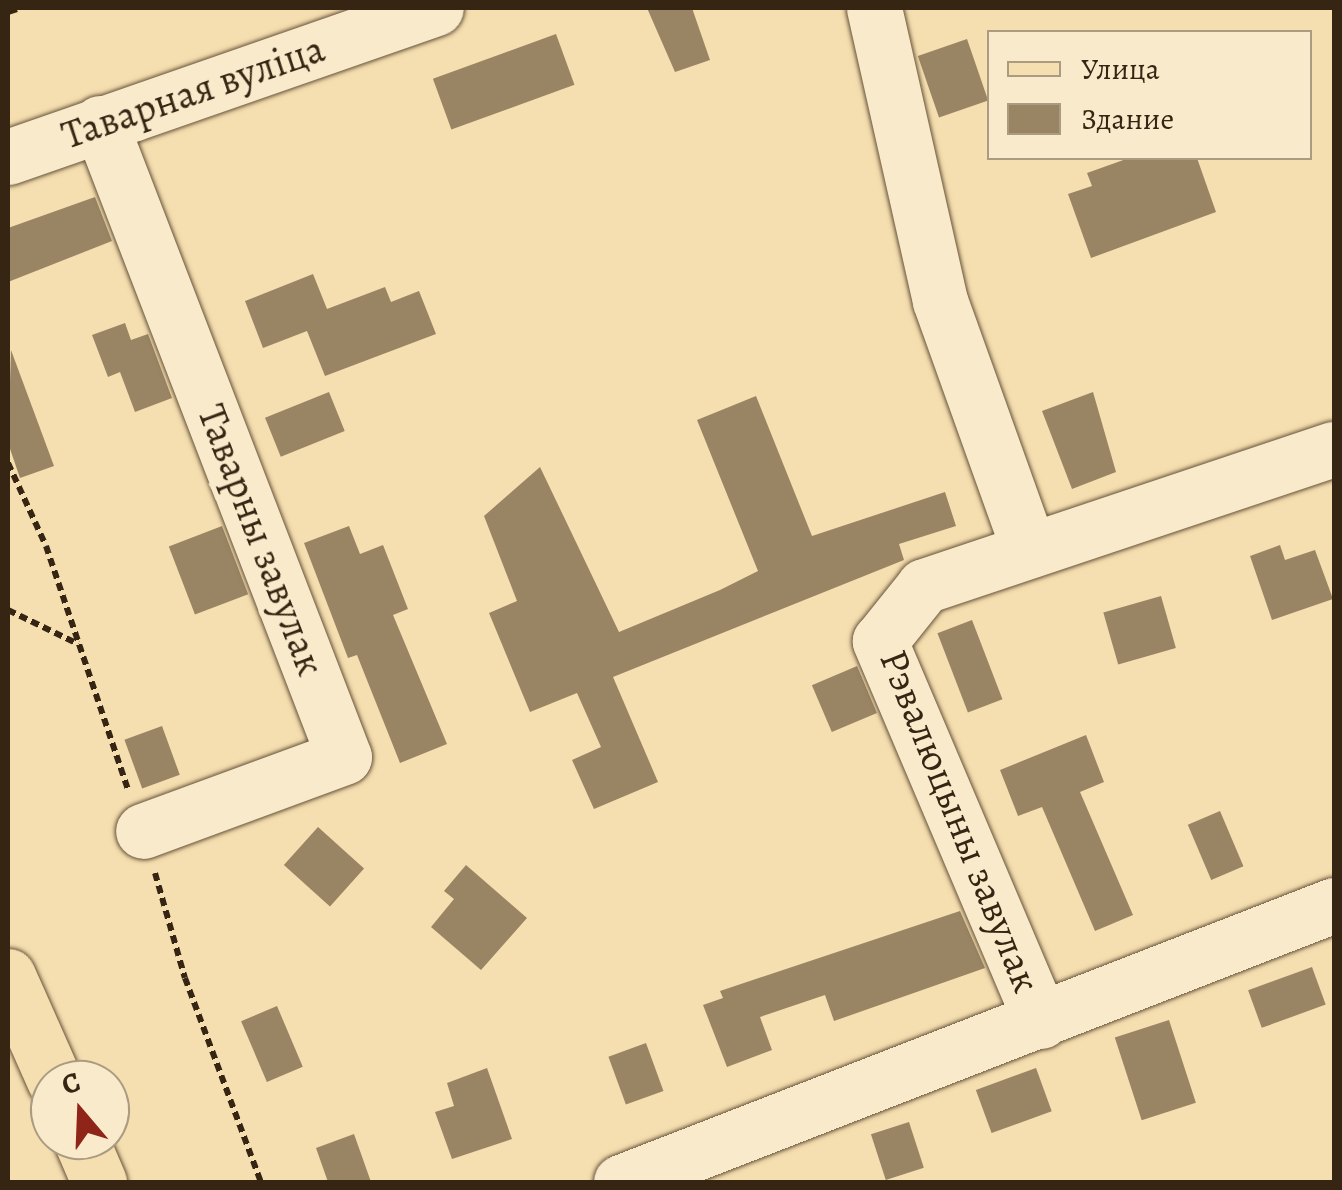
<!DOCTYPE html>
<html>
<head>
<meta charset="utf-8">
<style>
	body { margin:0 }
	#map { position:relative; width:1342px; height:1190px; overflow:hidden; background:#f5deaf; font-family:Alegreya,serif }
	div>[style] { position:absolute }
	.building>* { inset:0; background:#998564; transform-origin:0 0 }
	.path>* { height:6px; margin-top:-3px; transform-origin:0; background:repeating-linear-gradient(90deg,#362513 0 8px,transparent 0 13px) }
	.roads { filter:drop-shadow(0 0 2px #66533a) drop-shadow(0 0 2px #66533a) }
	.minor>* { height:55px; margin:-27.5px; padding:0 27.5px; transform-origin:27.5px; border-radius:27.5px; background:#f8eacb }
	.major>* { height:55px; margin:-27.5px; padding:0 27.5px; transform-origin:27.5px; border-radius:27.5px; background:#f5deaf }
	.rail>* { height:8px; margin-top:-4px; transform-origin:0; background:repeating-linear-gradient(90deg,#362513 0 18px,transparent 0 36px) }
	span { translate:-50% -50%; white-space:nowrap; text-align:center; line-height:1.15; -webkit-text-stroke:10px #f8eacb; paint-order:stroke }
	.street-label { font-size:40px; color:#362513 }
	.frame { position:absolute; inset:0; border:10px solid #362513; pointer-events:none }
	.legend { position:absolute; left:987px; top:30px; width:325px; height:130px; box-sizing:border-box; background:#f8eacb; border:2px solid #aa9b81; margin:0; padding:12px 18px; list-style:none; font-size:30px; color:#362513 }
	.legend li { display:flex; align-items:center; gap:20px; height:50px }
	.legend b { width:50px; border:2px solid #aa9b81 }
	.north { position:absolute; left:30px; top:1060px; width:100px; height:100px; box-sizing:border-box; background:#f8eacb; border:2px solid #aa9b81; border-radius:50%; rotate:341deg; font-size:28px; font-weight:700; line-height:40px; text-align:center; color:#362513 }
	.north::after { content:''; display:block; margin:auto; width:35px; height:45px; background:#8f2418; clip-path:polygon(50% 0,100% 100%,50% 72%,0 100%) }
</style>
</head>
<body>
<div id="map">
	<div class="building">
		<i style="clip-path:polygon(647px 8px,692px 8px,710px 60px,675px 72px)"></i>
		<i style="left:556px;top:34px;width:54px;height:131px;rotate:70deg"></i>
		<i style="left:967px;top:39px;width:65px;height:52px;rotate:71deg"></i>
		<i style="clip-path:polygon(1129px 158px,1197px 158px,1216px 212px,1091px 258px,1068px 194px,1092px 186px,1087px 173px)"></i>
		<i style="clip-path:polygon(95px 197px,112px 241px,8px 282px,8px 228px)"></i>
		<i style="clip-path:polygon(313px 274px,327px 309px,385px 287px,391px 302px,419px 291px,436px 334px,325px 376px,307px 331px,263px 348px,245px 301px)"></i>
		<i style="clip-path:polygon(125px 323px,131px 340px,148px 334px,172px 398px,135px 412px,120px 372px,108px 377px,92px 335px)"></i>
		<i style="clip-path:polygon(11px 350px,54px 466px,20px 478px,8px 443px)"></i>
		<i style="left:329px;top:392px;width:42px;height:69px;rotate:68deg"></i>
		<i style="clip-path:polygon(1093px 392px,1116px 472px,1072px 489px,1042px 411px)"></i>
		<i style="clip-path:polygon(756px 396px,812px 536px,945px 492px,956px 526px,899px 544px,904px 560px,613px 677px,658px 782px,594px 809px,572px 760px,601px 747px,577px 693px,530px 712px,489px 613px,517px 601px,484px 516px,540px 467px,619px 632px,720px 590px,758px 571px,697px 420px)"></i>
		<i style="left:222px;top:526px;width:73px;height:57px;rotate:69deg"></i>
		<i style="clip-path:polygon(349px 526px,360px 554px,383px 545px,408px 609px,393px 615px,447px 744px,400px 763px,357px 655px,348px 658px,304px 543px)"></i>
		<i style="clip-path:polygon(1280px 545px,1285px 560px,1315px 550px,1333px 599px,1272px 620px,1250px 556px)"></i>
		<i style="left:1161px;top:596px;width:54px;height:60px;rotate:74deg"></i>
		<i style="left:972px;top:620px;width:85px;height:37px;rotate:69deg"></i>
		<i style="left:857px;top:666px;width:51px;height:49px;rotate:67deg"></i>
		<i style="left:162px;top:726px;width:52px;height:40px;rotate:70deg"></i>
		<i style="clip-path:polygon(1086px 735px,1104px 782px,1080px 792px,1133px 915px,1095px 931px,1042px 807px,1018px 816px,1000px 770px)"></i>
		<i style="left:1220px;top:811px;width:60px;height:35px;rotate:67deg"></i>
		<i style="left:318px;top:827px;width:62px;height:51px;rotate:42deg"></i>
		<i style="clip-path:polygon(466px 865px,527px 918px,481px 970px,431px 927px,454px 899px,444px 891px)"></i>
		<i style="clip-path:polygon(960px 911px,985px 968px,834px 1021px,825px 995px,760px 1017px,772px 1050px,727px 1067px,703px 1005px,723px 998px,720px 991px)"></i>
		<i style="left:1312px;top:967px;width:40px;height:68px;rotate:70deg"></i>
		<i style="left:277px;top:1006px;width:66px;height:39px;rotate:67deg"></i>
		<i style="left:1169px;top:1020px;width:87px;height:57px;rotate:72deg"></i>
		<i style="left:646px;top:1043px;width:51px;height:40px;rotate:70deg"></i>
		<i style="clip-path:polygon(487px 1068px,512px 1139px,452px 1159px,435px 1112px,454px 1106px,447px 1083px)"></i>
		<i style="left:1036px;top:1068px;width:46px;height:64px;rotate:70deg"></i>
		<i style="left:909px;top:1122px;width:48px;height:40px;rotate:72deg"></i>
		<i style="clip-path:polygon(354px 1134px,371px 1182px,328px 1182px,316px 1148px)"></i>
	</div>
	<div class="path">
		<i style="left:8px;top:463px;width:91px;rotate:65.4deg"></i>
		<i style="left:46px;top:546px;width:257px;rotate:71.4deg"></i>
		<i style="left:8px;top:610px;width:78px;rotate:25.9deg"></i>
		<i style="left:155px;top:873px;width:109px;rotate:74.1deg"></i>
		<i style="left:185px;top:978px;width:218px;rotate:69.6deg"></i>
	</div>
	<div class="roads">
		<div class="minor">
			<i style="left:874px;top:8px;width:300px;rotate:77.3deg"></i>
			<i style="left:940px;top:301px;width:261px;rotate:70.3deg"></i>
			<i style="left:100px;top:123px;width:679px;rotate:68.95deg"></i>
			<i style="left:344px;top:757px;width:214px;rotate:159.8deg"></i>
			<i style="left:8px;top:157px;width:453px;rotate:-19.2deg"></i>
			<i style="left:1041px;top:1021px;width:413px;rotate:-113deg"></i>
			<i style="left:880px;top:641px;width:70px;rotate:-51.3deg"></i>
			<i style="left:924px;top:586px;width:432px;rotate:-18.5deg"></i>
			<i style="left:621px;top:1182px;width:765px;rotate:-21.23deg"></i>
		</div>
		<div class="major">
			<i style="left:8px;top:976px;width:114px;rotate:66.1deg"></i>
			<i style="left:81px;top:1140px;width:46px;rotate:66.8deg"></i>
		</div>
	</div>
	<div class="rail">
		<i style="left:8px;top:11px;width:9px;rotate:-18deg"></i>
	</div>
	<div class="street-label">
		<span style="left:193px;top:92px;rotate:-19deg">Таварная вуліца</span>
		<span style="left:261px;top:540px;rotate:69deg">Таварны завулак</span>
		<span style="left:960px;top:821px;rotate:68deg">Рэвалюцыны завулак</span>
	</div>
	<div class="frame"></div>
	<ul class="legend">
	<li><b style="height:12px;background:#f5deaf"></b>Улица</li>
	<li><b style="height:28px;background:#998564"></b>Здание</li>
	</ul>
	<div class="north">С</div>
</div>
</body>
</html>
